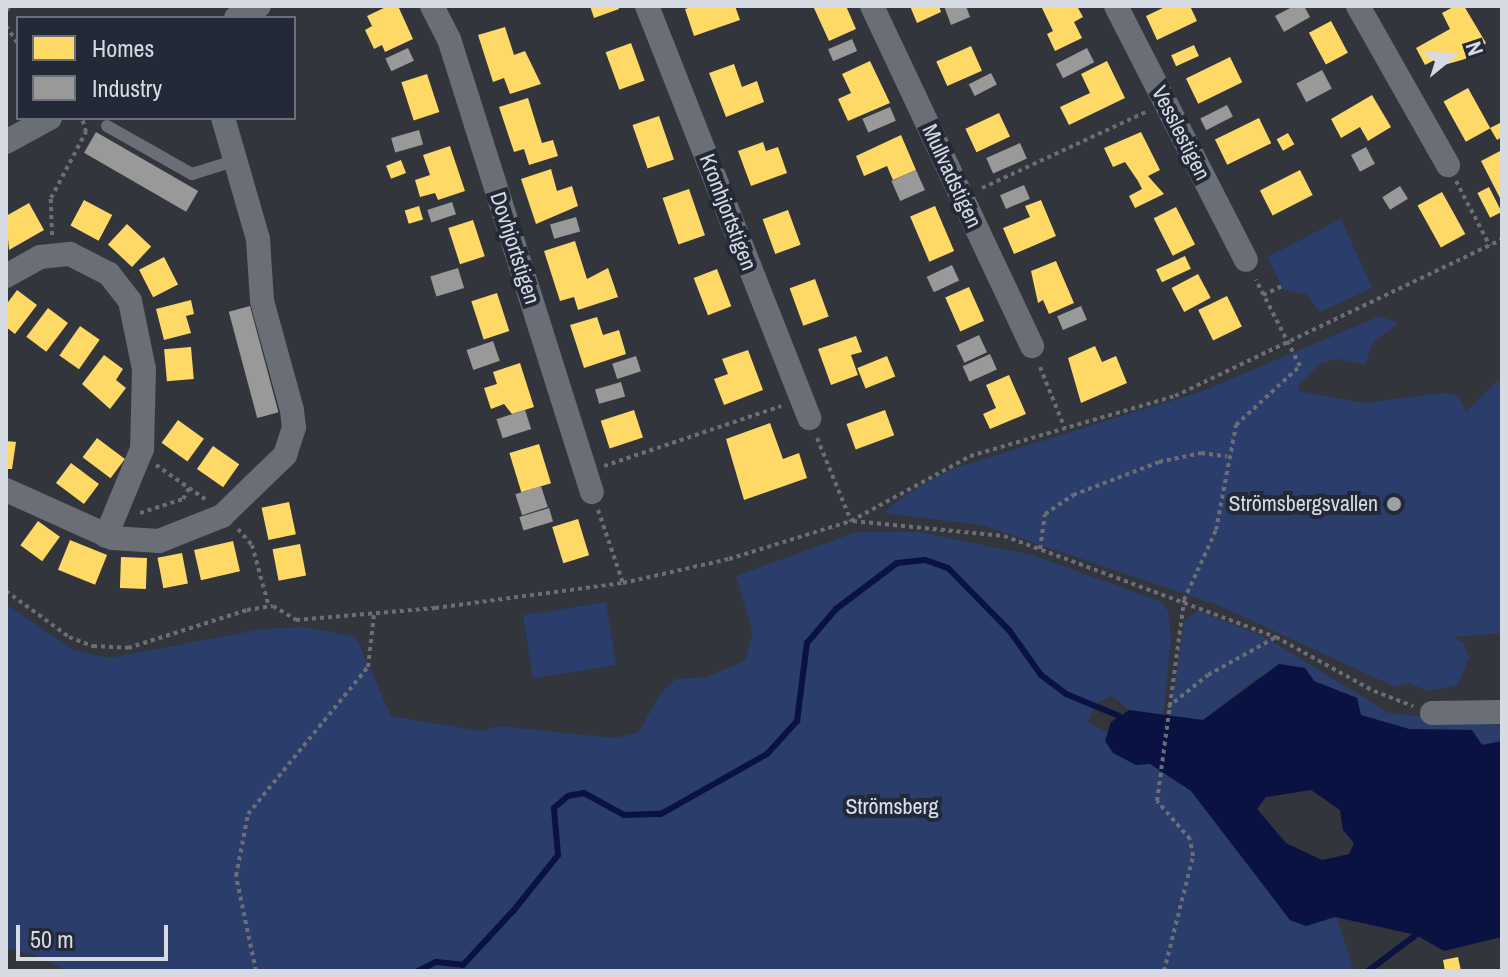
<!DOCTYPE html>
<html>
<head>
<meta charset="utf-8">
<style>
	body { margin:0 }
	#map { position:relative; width:1508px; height:977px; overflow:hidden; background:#32353c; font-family:"Archivo Narrow",sans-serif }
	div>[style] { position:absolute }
	.green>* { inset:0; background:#2b3d6a; transform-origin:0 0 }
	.water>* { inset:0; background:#091241 }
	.homes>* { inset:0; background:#ffd966; transform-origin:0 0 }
	.industry>* { inset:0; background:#999; transform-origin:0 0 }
	.stream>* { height:6px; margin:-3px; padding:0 3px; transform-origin:3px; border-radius:3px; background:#091241 }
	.path>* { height:4px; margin-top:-2px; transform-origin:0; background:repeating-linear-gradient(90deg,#6b6e75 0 4px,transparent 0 8px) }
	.service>* { height:12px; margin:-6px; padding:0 6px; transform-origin:6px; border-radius:6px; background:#696e77 }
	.minor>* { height:24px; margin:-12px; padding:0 12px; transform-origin:12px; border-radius:12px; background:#696e77 }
	.dots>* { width:22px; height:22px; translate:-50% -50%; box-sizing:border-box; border:4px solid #232937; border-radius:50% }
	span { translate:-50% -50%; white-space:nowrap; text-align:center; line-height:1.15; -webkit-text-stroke:8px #232937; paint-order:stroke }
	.street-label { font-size:22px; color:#d6dae3 }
	.poi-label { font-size:22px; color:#d6dae3 }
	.right { translate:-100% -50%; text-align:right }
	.park-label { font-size:22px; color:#d9e1f2 }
	.frame { position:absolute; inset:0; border:8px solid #d6dae3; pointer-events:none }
	.legend { position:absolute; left:16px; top:16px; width:280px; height:104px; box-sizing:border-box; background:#232937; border:2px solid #6b707c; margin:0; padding:10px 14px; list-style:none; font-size:24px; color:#d6dae3 }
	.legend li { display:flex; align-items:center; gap:16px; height:40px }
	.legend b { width:40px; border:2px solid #6b707c }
	.north { position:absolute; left:1412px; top:16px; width:80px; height:80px; -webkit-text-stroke:6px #232937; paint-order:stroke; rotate:72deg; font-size:22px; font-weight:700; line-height:32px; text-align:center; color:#d6dae3 }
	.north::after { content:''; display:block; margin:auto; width:28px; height:36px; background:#d6dae3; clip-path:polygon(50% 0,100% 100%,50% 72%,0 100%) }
	.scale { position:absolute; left:16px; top:925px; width:152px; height:36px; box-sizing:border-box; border:4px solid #d6dae3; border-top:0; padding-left:10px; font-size:24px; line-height:28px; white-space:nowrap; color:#d6dae3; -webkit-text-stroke:6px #232937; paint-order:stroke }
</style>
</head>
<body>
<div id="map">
	<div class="green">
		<i style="clip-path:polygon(1341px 219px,1372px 288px,1320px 312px,1306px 294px,1284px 290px,1267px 257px)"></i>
		<i style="clip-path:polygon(1380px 316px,1398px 324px,1374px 341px,1365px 364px,1337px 359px,1321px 363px,1298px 385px,1299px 391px,1363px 403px,1445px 393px,1459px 397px,1466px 412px,1502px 377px,1502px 633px,1453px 637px,1464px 643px,1469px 657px,1458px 685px,1427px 691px,1409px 683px,1395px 687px,1220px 606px,982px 525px,884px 513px,905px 495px,952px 469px,1203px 391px)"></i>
		<i style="clip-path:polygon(856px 532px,919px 532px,1033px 555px,1161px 602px,1168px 611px,1171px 640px,1163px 716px,1129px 710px,1112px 696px,1098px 702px,1088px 722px,1199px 779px,1337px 918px,1354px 971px,68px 971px,32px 954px,6px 948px,6px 604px,73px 650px,109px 658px,263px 629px,304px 627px,356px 637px,391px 716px,482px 731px,498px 726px,614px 738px,638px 733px,661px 693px,676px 679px,707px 677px,745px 661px,753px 633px,736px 576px)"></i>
		<i style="left:606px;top:602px;width:64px;height:84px;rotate:81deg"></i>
		<i style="clip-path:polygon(1198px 611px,1263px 636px,1389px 713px,1502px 726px,1502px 741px,1482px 745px,1472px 730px,1409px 729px,1361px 715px,1357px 698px,1314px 681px,1304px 668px,1260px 676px,1203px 720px,1169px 717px,1185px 620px)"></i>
	</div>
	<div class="water">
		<i style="clip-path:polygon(evenodd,1279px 664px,1305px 668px,1314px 681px,1357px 698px,1361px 715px,1409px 729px,1472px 730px,1482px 745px,1502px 741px,1502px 937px,1444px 951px,1416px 935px,1335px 917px,1306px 926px,1290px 920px,1191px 791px,1150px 764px,1136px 765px,1113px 753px,1105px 741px,1111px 722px,1129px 710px,1203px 720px,1279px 664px,1311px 790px,1340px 810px,1343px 830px,1354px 843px,1349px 854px,1322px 860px,1286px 843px,1257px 809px,1266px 797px,1311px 790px)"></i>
	</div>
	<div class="homes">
		<i style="clip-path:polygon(388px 6px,398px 6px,413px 39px,385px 52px,382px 45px,374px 49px,365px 30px,372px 26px,367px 16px)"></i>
		<i style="clip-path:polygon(590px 6px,618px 6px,619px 9px,594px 18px)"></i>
		<i style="clip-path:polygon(694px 6px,735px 6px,740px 20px,694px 36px,685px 9px)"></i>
		<i style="clip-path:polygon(813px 6px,846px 6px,856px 29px,829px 41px)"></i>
		<i style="clip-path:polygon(910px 6px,939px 6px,941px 12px,917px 23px)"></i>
		<i style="clip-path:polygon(1041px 6px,1077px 6px,1083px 17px,1074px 22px,1082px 38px,1055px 51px,1047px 34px,1053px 31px)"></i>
		<i style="clip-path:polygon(1167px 6px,1190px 6px,1197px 21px,1157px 40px,1146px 16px)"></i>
		<i style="clip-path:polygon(1455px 6px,1464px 6px,1486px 43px,1465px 59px,1444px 65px,1440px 57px,1425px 65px,1416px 48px,1450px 29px,1442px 13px)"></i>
		<i style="left:1331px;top:21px;width:36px;height:25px;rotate:62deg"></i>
		<i style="clip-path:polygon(505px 27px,514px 55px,525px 51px,541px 84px,510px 94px,504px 78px,493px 82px,478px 35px)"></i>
		<i style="left:631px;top:43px;width:40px;height:27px;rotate:70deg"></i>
		<i style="left:1194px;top:45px;width:12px;height:25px;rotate:66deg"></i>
		<i style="left:971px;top:46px;width:27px;height:38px;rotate:66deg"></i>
		<i style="left:1230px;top:57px;width:28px;height:49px;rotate:64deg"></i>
		<i style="clip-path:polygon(870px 61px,890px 103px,848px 121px,838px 99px,851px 93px,842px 74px)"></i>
		<i style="clip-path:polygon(1107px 61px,1125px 98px,1069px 125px,1060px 107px,1090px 93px,1081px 74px)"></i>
		<i style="clip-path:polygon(734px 64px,742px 87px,757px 81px,764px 102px,726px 117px,709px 73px)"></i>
		<i style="left:427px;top:74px;width:40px;height:27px;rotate:72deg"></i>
		<i style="left:1468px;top:88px;width:46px;height:28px;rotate:61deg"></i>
		<i style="clip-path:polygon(1372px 95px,1391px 127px,1368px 141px,1360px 127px,1341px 138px,1331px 119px)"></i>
		<i style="clip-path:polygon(528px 98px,542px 143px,553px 140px,558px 156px,529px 165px,524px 149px,514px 152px,499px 107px)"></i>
		<i style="left:999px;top:113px;width:26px;height:37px;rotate:65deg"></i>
		<i style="left:659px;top:116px;width:46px;height:28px;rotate:71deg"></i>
		<i style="left:1259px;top:118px;width:28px;height:49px;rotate:64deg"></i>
		<i style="clip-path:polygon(1502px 122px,1502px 137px,1497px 140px,1490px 128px)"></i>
		<i style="clip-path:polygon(1141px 132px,1160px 170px,1148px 176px,1164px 194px,1135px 208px,1129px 196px,1142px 189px,1138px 181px,1125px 162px,1113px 167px,1104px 148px)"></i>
		<i style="left:1288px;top:133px;width:13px;height:13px;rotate:61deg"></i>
		<i style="clip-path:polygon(901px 135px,916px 170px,893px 180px,887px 166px,864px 176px,856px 156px)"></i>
		<i style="clip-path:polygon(763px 142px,766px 151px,778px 147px,787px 173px,751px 186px,738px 151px)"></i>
		<i style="clip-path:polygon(450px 146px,465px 191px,438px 200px,435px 193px,420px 197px,415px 180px,430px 175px,423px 155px)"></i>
		<i style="clip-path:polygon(1502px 150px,1502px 202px,1481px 161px)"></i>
		<i style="left:401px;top:160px;width:14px;height:16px;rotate:69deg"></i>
		<i style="clip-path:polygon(551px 169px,557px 191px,572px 186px,578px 206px,536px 224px,521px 179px)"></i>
		<i style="left:1300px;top:170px;width:28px;height:45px;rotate:63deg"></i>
		<i style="left:1489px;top:187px;width:28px;height:13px;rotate:63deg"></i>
		<i style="left:689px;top:189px;width:49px;height:28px;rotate:71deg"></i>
		<i style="left:1442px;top:192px;width:48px;height:28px;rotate:61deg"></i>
		<i style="left:84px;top:200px;width:32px;height:29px;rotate:28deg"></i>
		<i style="clip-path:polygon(1041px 200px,1056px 236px,1014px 254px,1003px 228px,1030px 217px,1025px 206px)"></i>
		<i style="clip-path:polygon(29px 203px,44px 230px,9px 250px,6px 216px)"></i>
		<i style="left:419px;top:206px;width:14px;height:15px;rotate:73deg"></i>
		<i style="left:935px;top:206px;width:49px;height:27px;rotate:67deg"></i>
		<i style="left:1176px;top:207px;width:42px;height:25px;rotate:63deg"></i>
		<i style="left:788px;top:210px;width:37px;height:27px;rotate:70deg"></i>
		<i style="left:473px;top:220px;width:38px;height:26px;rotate:72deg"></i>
		<i style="left:127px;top:224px;width:33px;height:28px;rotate:43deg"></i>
		<i style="clip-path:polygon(575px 241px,587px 279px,608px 268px,618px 297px,578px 310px,574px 297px,560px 301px,544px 251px)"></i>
		<i style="left:1185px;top:256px;width:14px;height:32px;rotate:65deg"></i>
		<i style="left:164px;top:257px;width:31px;height:28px;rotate:63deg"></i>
		<i style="clip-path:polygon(1056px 261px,1074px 303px,1049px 314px,1043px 300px,1038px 303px,1031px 271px)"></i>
		<i style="left:717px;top:269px;width:40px;height:25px;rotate:69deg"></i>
		<i style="left:1198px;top:274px;width:27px;height:30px;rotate:62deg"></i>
		<i style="left:815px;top:279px;width:40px;height:27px;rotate:70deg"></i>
		<i style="left:969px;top:287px;width:37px;height:26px;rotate:66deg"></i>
		<i style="clip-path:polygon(17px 290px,37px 305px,15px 334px,6px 327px,6px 305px)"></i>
		<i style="left:497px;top:293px;width:40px;height:27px;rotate:72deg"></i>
		<i style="left:1227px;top:296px;width:34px;height:32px;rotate:64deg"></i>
		<i style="clip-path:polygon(191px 300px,194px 314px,186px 316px,191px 333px,164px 340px,156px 309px)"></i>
		<i style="left:48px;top:308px;width:25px;height:36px;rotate:37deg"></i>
		<i style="clip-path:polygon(597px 317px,603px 335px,619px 330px,626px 354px,584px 368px,570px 325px)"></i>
		<i style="left:80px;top:326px;width:24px;height:36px;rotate:35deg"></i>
		<i style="clip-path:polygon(856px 336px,862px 352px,851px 355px,858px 375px,831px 385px,818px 349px)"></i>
		<i style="clip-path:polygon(1095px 346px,1102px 362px,1116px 356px,1127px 383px,1081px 403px,1068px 358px)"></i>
		<i style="left:191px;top:347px;width:32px;height:27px;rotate:85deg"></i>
		<i style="clip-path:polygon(748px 350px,763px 390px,724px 405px,714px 379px,728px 374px,722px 359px)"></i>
		<i style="clip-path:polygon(104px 355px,123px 369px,116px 380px,126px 388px,110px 409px,82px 384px)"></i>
		<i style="left:887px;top:356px;width:22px;height:32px;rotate:68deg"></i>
		<i style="clip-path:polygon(520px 363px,534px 407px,512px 414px,504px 404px,491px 409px,484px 388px,497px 384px,493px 372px)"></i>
		<i style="clip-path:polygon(1009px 375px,1026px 414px,990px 429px,983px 414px,996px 408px,986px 385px)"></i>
		<i style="left:634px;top:410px;width:29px;height:35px;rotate:72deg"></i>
		<i style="left:885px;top:410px;width:27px;height:41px;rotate:70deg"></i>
		<i style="left:178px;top:420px;width:32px;height:28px;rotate:36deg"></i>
		<i style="clip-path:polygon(770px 423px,783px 459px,799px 453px,807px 478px,744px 500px,726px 439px)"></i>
		<i style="left:97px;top:438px;width:35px;height:24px;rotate:37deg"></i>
		<i style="clip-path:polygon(6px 441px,16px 442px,12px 469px,6px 469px)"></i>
		<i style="left:539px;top:444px;width:41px;height:31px;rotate:73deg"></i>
		<i style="left:213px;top:446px;width:32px;height:28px;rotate:35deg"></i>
		<i style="left:71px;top:463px;width:35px;height:25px;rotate:37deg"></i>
		<i style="left:289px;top:502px;width:33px;height:28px;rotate:78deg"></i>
		<i style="left:578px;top:519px;width:38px;height:27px;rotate:73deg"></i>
		<i style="left:38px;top:521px;width:27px;height:30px;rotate:36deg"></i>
		<i style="left:70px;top:540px;width:40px;height:32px;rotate:22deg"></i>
		<i style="left:233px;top:541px;width:31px;height:40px;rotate:77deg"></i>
		<i style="left:300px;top:544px;width:32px;height:28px;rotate:79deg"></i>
		<i style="left:182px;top:553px;width:31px;height:25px;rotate:79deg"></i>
		<i style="left:121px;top:557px;width:26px;height:31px;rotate:2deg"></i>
		<i style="clip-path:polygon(1458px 957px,1461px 971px,1445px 971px,1443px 960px)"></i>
	</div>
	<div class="industry">
		<i style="clip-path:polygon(944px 6px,966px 6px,970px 17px,951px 25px)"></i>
		<i style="clip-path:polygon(1294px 6px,1304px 6px,1310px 17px,1284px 32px,1275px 16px)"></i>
		<i style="left:852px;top:39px;width:13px;height:26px;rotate:67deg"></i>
		<i style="left:408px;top:48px;width:14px;height:25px;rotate:65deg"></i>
		<i style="left:1087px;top:48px;width:16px;height:35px;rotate:63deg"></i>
		<i style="left:1322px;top:70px;width:21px;height:29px;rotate:62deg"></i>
		<i style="left:991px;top:73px;width:13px;height:25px;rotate:63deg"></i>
		<i style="left:1227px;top:105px;width:13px;height:30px;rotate:63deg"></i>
		<i style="left:890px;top:107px;width:15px;height:30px;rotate:67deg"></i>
		<i style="left:419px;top:130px;width:15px;height:29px;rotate:74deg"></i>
		<i style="left:96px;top:132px;width:118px;height:24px;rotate:30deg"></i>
		<i style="left:1020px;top:143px;width:17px;height:37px;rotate:66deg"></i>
		<i style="left:1366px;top:147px;width:19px;height:17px;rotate:62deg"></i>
		<i style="left:916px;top:170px;width:22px;height:27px;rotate:66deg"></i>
		<i style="left:1024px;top:185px;width:15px;height:26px;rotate:67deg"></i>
		<i style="left:1400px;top:186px;width:15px;height:21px;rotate:58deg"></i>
		<i style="left:452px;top:202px;width:13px;height:26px;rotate:72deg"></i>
		<i style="left:576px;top:217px;width:15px;height:27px;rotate:74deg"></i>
		<i style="left:952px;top:265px;width:17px;height:28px;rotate:65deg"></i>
		<i style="left:458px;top:268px;width:21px;height:29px;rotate:73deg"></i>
		<i style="left:250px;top:306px;width:110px;height:22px;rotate:75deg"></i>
		<i style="left:1081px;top:306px;width:15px;height:26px;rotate:67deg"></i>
		<i style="left:979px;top:335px;width:19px;height:25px;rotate:65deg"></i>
		<i style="left:493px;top:341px;width:21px;height:28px;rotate:71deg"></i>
		<i style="left:990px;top:354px;width:17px;height:30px;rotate:66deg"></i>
		<i style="left:636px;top:356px;width:16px;height:25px;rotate:72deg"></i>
		<i style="left:621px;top:382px;width:15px;height:27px;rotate:74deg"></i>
		<i style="left:525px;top:410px;width:20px;height:30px;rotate:72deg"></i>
		<i style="left:541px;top:486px;width:22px;height:27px;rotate:72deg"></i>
		<i style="left:549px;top:508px;width:14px;height:31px;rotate:73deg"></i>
	</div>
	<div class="stream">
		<i style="left:418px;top:971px;width:20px;rotate:-27deg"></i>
		<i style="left:436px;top:962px;width:27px;rotate:6deg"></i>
		<i style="left:463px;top:965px;width:75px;rotate:-47.2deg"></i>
		<i style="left:514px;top:910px;width:70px;rotate:-51.3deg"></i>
		<i style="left:558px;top:855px;width:47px;rotate:-94.9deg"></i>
		<i style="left:554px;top:808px;width:18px;rotate:-41deg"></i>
		<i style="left:568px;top:796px;width:16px;rotate:-11deg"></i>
		<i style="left:584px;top:793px;width:46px;rotate:28.8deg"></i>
		<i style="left:624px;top:815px;width:37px;rotate:-2deg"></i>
		<i style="left:661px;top:814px;width:122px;rotate:-29.5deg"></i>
		<i style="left:767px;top:754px;width:45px;rotate:-47.7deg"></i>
		<i style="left:797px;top:721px;width:79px;rotate:-82.7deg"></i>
		<i style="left:807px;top:643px;width:45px;rotate:-49.5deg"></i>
		<i style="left:836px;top:609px;width:76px;rotate:-37deg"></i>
		<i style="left:897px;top:563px;width:28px;rotate:-6deg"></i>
		<i style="left:925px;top:560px;width:24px;rotate:19deg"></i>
		<i style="left:948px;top:568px;width:87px;rotate:45.5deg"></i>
		<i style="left:1009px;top:630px;width:55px;rotate:54.6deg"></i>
		<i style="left:1041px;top:675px;width:31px;rotate:37deg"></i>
		<i style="left:1066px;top:694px;width:57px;rotate:22.5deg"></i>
		<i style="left:1368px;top:971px;width:60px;rotate:-36.9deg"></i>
	</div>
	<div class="path">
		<i style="left:6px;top:10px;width:8px;rotate:-30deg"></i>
		<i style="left:6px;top:26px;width:22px;rotate:56deg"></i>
		<i style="left:1456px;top:181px;width:73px;rotate:62.4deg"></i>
		<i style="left:982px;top:188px;width:183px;rotate:-24.9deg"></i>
		<i style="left:52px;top:235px;width:37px;rotate:-92deg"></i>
		<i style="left:51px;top:198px;width:75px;rotate:-62.1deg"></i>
		<i style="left:86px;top:132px;width:15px;rotate:-106deg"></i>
		<i style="left:1263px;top:295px;width:21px;rotate:-25deg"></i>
		<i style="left:1040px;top:367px;width:67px;rotate:68deg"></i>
		<i style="left:817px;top:438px;width:90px;rotate:67.7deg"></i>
		<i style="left:156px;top:465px;width:60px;rotate:34.8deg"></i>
		<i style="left:604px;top:466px;width:187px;rotate:-18.7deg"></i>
		<i style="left:598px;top:510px;width:77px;rotate:71.1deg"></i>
		<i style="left:140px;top:513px;width:45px;rotate:-18deg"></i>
		<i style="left:183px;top:499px;width:13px;rotate:-61deg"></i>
		<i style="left:853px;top:521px;width:152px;rotate:5.7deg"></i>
		<i style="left:1004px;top:536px;width:290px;rotate:20.4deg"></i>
		<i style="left:1276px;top:637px;width:112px;rotate:28.9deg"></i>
		<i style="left:1374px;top:691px;width:42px;rotate:21deg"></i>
		<i style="left:238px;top:529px;width:21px;rotate:49deg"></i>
		<i style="left:252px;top:545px;width:64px;rotate:74.7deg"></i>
		<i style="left:1040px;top:549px;width:35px;rotate:-82deg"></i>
		<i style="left:1045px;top:514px;width:34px;rotate:-34deg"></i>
		<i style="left:1073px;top:495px;width:92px;rotate:-21deg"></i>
		<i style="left:1159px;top:462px;width:43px;rotate:-12.1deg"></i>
		<i style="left:1201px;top:453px;width:26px;rotate:7deg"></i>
		<i style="left:6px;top:591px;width:78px;rotate:36.1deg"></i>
		<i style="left:69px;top:637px;width:26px;rotate:21deg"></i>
		<i style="left:93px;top:646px;width:35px;rotate:3deg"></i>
		<i style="left:128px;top:648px;width:125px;rotate:-17.7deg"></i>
		<i style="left:247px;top:610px;width:26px;rotate:-9deg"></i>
		<i style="left:273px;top:606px;width:27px;rotate:31deg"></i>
		<i style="left:296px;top:620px;width:140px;rotate:-4.9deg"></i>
		<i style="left:435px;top:608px;width:190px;rotate:-7.6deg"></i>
		<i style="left:623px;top:583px;width:109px;rotate:-12.8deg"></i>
		<i style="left:729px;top:559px;width:128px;rotate:-17.3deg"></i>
		<i style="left:851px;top:521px;width:136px;rotate:-28.6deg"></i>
		<i style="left:970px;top:456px;width:214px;rotate:-16.3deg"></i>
		<i style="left:1175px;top:396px;width:363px;rotate:-25.6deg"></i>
		<i style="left:1168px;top:707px;width:51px;rotate:-38.7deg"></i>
		<i style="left:1208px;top:675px;width:78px;rotate:-29.2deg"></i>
		<i style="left:256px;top:971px;width:97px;rotate:-101.9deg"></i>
		<i style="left:236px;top:876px;width:63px;rotate:-79deg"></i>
		<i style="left:248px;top:814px;width:190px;rotate:-50.8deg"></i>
		<i style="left:368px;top:667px;width:53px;rotate:-83.5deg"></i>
		<i style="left:1164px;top:971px;width:119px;rotate:-75.8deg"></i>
		<i style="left:1193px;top:856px;width:17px;rotate:-100deg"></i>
		<i style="left:1190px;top:839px;width:50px;rotate:-131deg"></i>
		<i style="left:1157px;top:801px;width:203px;rotate:-82.3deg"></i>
		<i style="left:1184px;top:600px;width:77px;rotate:-65.4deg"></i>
		<i style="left:1216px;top:530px;width:107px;rotate:-79.2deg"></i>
		<i style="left:1236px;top:425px;width:87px;rotate:-42.7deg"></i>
		<i style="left:1300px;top:366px;width:97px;rotate:-117.1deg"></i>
	</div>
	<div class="service">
		<i style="left:107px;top:126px;width:98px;rotate:29.5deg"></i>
		<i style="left:192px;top:174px;width:47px;rotate:-17.3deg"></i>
	</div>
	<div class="minor">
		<i style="left:432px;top:6px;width:37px;rotate:63deg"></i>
		<i style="left:449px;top:39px;width:475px;rotate:72.5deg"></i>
		<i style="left:647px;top:6px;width:443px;rotate:68.5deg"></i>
		<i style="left:872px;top:6px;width:376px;rotate:64.8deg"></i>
		<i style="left:1116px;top:6px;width:285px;rotate:62.9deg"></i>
		<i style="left:1358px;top:6px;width:183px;rotate:60.5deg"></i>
		<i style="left:236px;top:18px;width:26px;rotate:-28deg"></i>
		<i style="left:6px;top:142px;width:50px;rotate:-28.6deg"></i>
		<i style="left:6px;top:276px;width:39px;rotate:-29deg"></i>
		<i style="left:40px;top:257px;width:30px;rotate:-6deg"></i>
		<i style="left:70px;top:254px;width:44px;rotate:27.1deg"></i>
		<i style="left:109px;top:274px;width:34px;rotate:52deg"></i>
		<i style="left:130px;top:301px;width:69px;rotate:78.4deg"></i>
		<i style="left:144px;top:369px;width:80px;rotate:91.4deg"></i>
		<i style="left:142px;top:449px;width:94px;rotate:112.5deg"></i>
		<i style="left:6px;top:490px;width:117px;rotate:24.2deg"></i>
		<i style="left:113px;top:538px;width:46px;rotate:3.7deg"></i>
		<i style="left:159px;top:541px;width:68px;rotate:-21.6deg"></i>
		<i style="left:222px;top:516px;width:88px;rotate:-44.1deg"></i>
		<i style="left:285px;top:455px;width:29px;rotate:-72deg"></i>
		<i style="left:294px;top:427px;width:17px;rotate:-97deg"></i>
		<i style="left:292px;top:410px;width:113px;rotate:-105.4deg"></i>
		<i style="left:262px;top:301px;width:62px;rotate:-93.7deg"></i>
		<i style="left:258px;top:239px;width:126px;rotate:-106.1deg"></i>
		<i style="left:1432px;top:713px;width:70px;rotate:-0.8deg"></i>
	</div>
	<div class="dots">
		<i style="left:1394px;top:504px;background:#9da0a9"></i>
	</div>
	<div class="street-label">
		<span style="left:1181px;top:133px;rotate:63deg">Vesslestigen</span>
		<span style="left:952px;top:176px;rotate:65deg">Mullvadstigen</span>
		<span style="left:728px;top:212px;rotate:69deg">Kronhjortstigen</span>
		<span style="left:515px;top:248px;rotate:72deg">Dovhjortstigen</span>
	</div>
	<div class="poi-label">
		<span class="right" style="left:1378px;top:504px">Strömsbergsvallen</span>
	</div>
	<div class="park-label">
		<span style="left:892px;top:807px">Strömsberg</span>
	</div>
	<div class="frame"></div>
	<ul class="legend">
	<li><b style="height:22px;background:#ffd966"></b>Homes</li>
	<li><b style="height:22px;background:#999"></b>Industry</li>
	</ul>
	<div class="north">N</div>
	<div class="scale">50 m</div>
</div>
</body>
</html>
